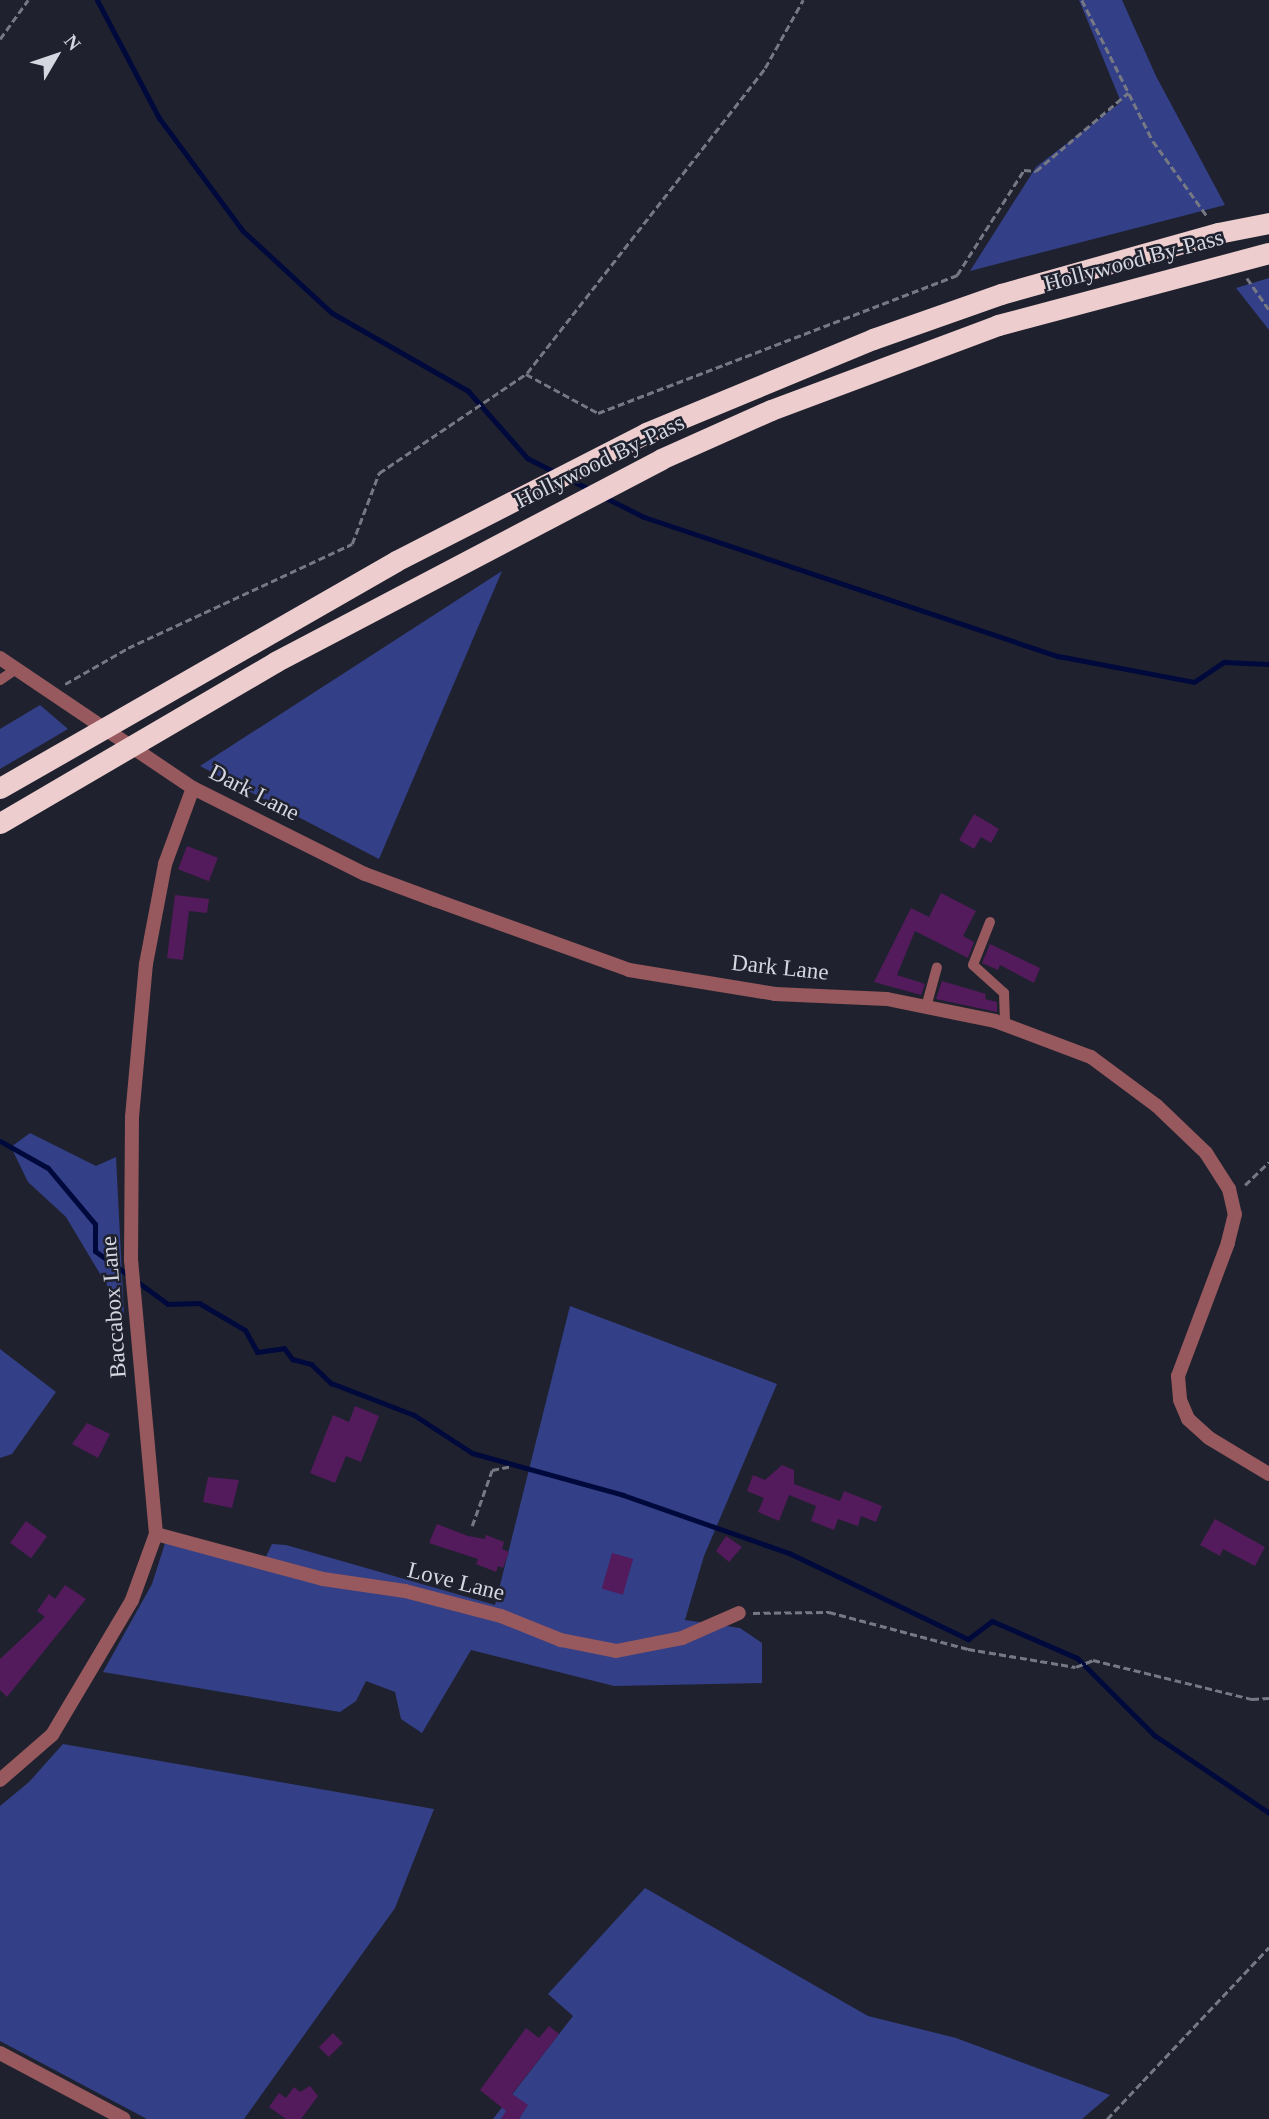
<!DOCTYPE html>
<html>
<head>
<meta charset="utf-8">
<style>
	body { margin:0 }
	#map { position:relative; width:1269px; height:2119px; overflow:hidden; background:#1f222e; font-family:"Times New Roman",serif }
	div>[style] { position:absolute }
	.green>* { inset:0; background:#333f86 }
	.stream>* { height:5px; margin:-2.5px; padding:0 2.5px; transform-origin:2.5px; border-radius:2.5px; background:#00093b }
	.building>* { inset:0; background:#531a5c; transform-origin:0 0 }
	.path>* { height:2.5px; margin-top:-1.25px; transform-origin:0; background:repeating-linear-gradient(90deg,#767983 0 7px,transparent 0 10.5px) }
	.lane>* { height:10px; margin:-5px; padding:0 5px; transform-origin:5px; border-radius:5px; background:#97595d }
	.street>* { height:14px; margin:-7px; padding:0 7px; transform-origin:7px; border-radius:7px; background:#97595d }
	.highway>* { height:21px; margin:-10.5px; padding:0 10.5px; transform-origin:10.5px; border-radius:10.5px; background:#edcdce }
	span { translate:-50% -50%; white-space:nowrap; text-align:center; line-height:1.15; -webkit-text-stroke:5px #1f222e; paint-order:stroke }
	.street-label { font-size:23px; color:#d5d7e0 }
	.north { position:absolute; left:21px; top:21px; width:70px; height:70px; -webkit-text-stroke:5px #1f222e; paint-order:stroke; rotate:51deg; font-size:19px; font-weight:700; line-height:28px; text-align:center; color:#d5d7e0 }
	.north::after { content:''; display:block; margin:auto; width:24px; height:32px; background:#d5d7e0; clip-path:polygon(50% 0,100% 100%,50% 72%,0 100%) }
</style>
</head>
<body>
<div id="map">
	<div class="green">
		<i style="clip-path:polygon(1079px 0,1122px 0,1156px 76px,1225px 205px,970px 271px,1036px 167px,1121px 102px)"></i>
		<i style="clip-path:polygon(1269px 278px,1269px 330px,1236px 288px)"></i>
		<i style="clip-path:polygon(502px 571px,379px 859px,200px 766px)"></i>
		<i style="clip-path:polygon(40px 705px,68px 729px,0 769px,0 729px)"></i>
		<i style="clip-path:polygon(30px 1133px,96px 1166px,116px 1157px,124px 1314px,66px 1217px,28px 1182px,11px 1147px)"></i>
		<i style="clip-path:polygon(570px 1306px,777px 1384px,704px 1556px,685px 1620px,740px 1628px,762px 1643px,762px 1683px,614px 1686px,471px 1650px,422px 1733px,401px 1719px,395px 1692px,366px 1681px,356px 1701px,340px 1712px,103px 1672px,152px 1584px,167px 1537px,263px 1563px,272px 1544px,286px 1545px,495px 1605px)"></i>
		<i style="clip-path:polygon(0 1349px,56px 1392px,12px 1454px,0 1458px)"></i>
		<i style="clip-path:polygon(63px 1744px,434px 1809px,395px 1908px,244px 2119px,147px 2119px,0 2041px,0 1806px,29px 1782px)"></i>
		<i style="clip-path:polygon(645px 1888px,868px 2016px,956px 2038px,1110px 2095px,1082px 2119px,493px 2119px,573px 2016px,548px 1994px)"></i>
	</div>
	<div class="stream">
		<i style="left:97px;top:0;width:133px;rotate:62.3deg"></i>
		<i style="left:159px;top:118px;width:141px;rotate:53.4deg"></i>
		<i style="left:243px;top:231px;width:121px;rotate:42.7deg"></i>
		<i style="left:332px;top:313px;width:157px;rotate:29.8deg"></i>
		<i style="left:468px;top:391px;width:89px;rotate:48.6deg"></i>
		<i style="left:527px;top:458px;width:31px;rotate:27deg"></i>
		<i style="left:570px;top:480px;width:21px;rotate:25deg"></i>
		<i style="left:604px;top:497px;width:45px;rotate:26.6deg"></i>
		<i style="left:644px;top:517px;width:437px;rotate:18.6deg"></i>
		<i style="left:1058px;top:656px;width:138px;rotate:10.8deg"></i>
		<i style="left:1194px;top:682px;width:36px;rotate:-34deg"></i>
		<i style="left:1224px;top:662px;width:45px;rotate:2.5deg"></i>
		<i style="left:0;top:1141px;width:55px;rotate:29.4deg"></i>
		<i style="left:48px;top:1168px;width:73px;rotate:50deg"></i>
		<i style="left:95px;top:1224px;width:27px;rotate:90deg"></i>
		<i style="left:95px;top:1251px;width:90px;rotate:36deg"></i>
		<i style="left:168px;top:1304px;width:31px;rotate:-2deg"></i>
		<i style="left:199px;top:1303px;width:53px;rotate:30.4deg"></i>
		<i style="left:245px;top:1330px;width:25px;rotate:61deg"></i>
		<i style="left:257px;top:1352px;width:27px;rotate:-8deg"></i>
		<i style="left:284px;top:1348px;width:14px;rotate:54deg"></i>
		<i style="left:292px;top:1359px;width:20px;rotate:15deg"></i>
		<i style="left:311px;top:1364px;width:28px;rotate:44deg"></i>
		<i style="left:331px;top:1383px;width:89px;rotate:21.1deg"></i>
		<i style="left:414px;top:1415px;width:69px;rotate:33.2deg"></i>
		<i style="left:472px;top:1453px;width:157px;rotate:15.5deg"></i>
		<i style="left:623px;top:1495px;width:176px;rotate:19.3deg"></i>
		<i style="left:789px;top:1553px;width:199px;rotate:25.7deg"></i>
		<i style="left:968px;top:1639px;width:30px;rotate:-37deg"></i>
		<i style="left:992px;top:1621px;width:93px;rotate:23.5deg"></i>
		<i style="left:1077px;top:1658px;width:109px;rotate:45deg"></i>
		<i style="left:1154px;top:1735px;width:139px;rotate:34.1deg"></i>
	</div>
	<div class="building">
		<i style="clip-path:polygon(974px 814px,999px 829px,991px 843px,981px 837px,974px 849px,959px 840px)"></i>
		<i style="left:187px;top:846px;width:33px;height:25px;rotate:21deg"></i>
		<i style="clip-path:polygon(941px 893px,976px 911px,963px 936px,974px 942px,968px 958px,915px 931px,897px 975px,925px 984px,921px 995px,874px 982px,911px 908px,929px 917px)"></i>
		<i style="clip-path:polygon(175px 895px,209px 899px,207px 913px,189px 911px,183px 960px,167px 958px)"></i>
		<i style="clip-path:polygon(990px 944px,1040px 968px,1034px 983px,1000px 965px,998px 970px,982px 963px)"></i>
		<i style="clip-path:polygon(942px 981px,986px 994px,985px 999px,997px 1002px,997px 1012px,936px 999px)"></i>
		<i style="clip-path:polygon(355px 1406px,379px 1416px,361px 1462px,346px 1456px,335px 1483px,310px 1473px,333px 1415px,349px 1422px)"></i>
		<i style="clip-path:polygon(87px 1423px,110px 1434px,98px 1458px,72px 1444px)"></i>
		<i style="clip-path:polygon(782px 1465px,794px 1470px,794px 1484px,840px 1501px,844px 1491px,882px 1506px,876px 1522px,861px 1516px,858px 1526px,838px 1519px,834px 1530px,811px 1521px,816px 1506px,789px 1495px,779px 1521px,758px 1512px,764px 1498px,747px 1491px,753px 1475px,765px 1480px)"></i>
		<i style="clip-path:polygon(208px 1477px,239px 1480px,232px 1508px,203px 1502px)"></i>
		<i style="clip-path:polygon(1215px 1519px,1265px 1547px,1255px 1566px,1223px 1549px,1220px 1556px,1200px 1545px)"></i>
		<i style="left:26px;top:1521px;width:26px;height:27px;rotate:36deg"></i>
		<i style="clip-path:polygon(437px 1524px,468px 1536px,485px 1539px,486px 1535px,504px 1542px,502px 1549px,509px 1552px,503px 1568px,498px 1566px,496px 1572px,476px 1564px,478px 1559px,429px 1543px)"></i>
		<i style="clip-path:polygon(726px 1536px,742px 1547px,729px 1562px,716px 1551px)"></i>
		<i style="left:612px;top:1553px;width:22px;height:37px;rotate:16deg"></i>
		<i style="clip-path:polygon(65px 1585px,86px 1599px,7px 1697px,0 1690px,0 1659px,45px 1617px,37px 1611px,49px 1594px,55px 1599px)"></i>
		<i style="clip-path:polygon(549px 2026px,559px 2034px,512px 2094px,528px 2105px,519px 2119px,501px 2119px,506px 2111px,480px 2090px,526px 2028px,539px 2038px)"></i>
		<i style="left:333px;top:2033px;width:14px;height:20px;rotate:45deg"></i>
		<i style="clip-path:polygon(310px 2086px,318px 2096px,301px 2119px,286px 2119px,269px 2107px,279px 2093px,286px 2098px,294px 2087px,300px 2092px)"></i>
	</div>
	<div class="path">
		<i style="left:1082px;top:0;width:158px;rotate:63.3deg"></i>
		<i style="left:1153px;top:141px;width:92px;rotate:54.2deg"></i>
		<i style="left:0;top:39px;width:48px;rotate:-54.3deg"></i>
		<i style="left:1247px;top:278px;width:38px;rotate:55deg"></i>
		<i style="left:527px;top:373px;width:387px;rotate:-52deg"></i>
		<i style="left:765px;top:68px;width:78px;rotate:-60.8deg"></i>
		<i style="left:65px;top:684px;width:73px;rotate:-29.7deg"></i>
		<i style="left:128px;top:648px;width:247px;rotate:-24.9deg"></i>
		<i style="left:352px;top:544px;width:76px;rotate:-69.2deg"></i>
		<i style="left:379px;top:473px;width:177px;rotate:-34deg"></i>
		<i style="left:526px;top:374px;width:82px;rotate:28.4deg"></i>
		<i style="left:598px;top:413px;width:385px;rotate:-21deg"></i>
		<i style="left:957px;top:275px;width:125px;rotate:-57.5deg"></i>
		<i style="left:1024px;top:170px;width:12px;rotate:5deg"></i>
		<i style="left:1036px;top:171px;width:121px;rotate:-40.3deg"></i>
		<i style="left:1245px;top:1185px;width:33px;rotate:-44deg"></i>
		<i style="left:472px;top:1526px;width:59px;rotate:-70.3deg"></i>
		<i style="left:492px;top:1470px;width:20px;rotate:-11deg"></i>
		<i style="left:753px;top:1613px;width:76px;rotate:-0.8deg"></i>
		<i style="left:829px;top:1612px;width:144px;rotate:14.9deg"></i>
		<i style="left:968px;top:1649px;width:109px;rotate:9.5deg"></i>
		<i style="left:1076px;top:1667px;width:18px;rotate:-22deg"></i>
		<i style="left:1093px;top:1660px;width:164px;rotate:13.8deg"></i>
		<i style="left:1252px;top:1699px;width:17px;rotate:-3deg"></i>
		<i style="left:1107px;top:2119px;width:236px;rotate:-46.7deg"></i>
	</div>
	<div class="lane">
		<i style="left:0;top:680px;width:18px;rotate:-34deg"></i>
		<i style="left:990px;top:922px;width:46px;rotate:111.6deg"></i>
		<i style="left:973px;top:965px;width:42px;rotate:42.1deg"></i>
		<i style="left:1004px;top:993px;width:32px;rotate:88deg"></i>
		<i style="left:926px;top:1007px;width:41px;rotate:-74.6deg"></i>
	</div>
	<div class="street">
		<i style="left:0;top:658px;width:233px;rotate:34deg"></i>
		<i style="left:193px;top:788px;width:192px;rotate:26.6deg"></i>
		<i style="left:365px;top:874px;width:75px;rotate:20.4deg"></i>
		<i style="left:435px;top:900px;width:206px;rotate:19.8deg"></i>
		<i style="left:629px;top:970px;width:148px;rotate:9.3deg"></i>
		<i style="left:775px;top:994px;width:112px;rotate:2.6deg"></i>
		<i style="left:887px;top:999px;width:110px;rotate:11.5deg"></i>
		<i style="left:995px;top:1021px;width:103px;rotate:20.6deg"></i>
		<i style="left:1091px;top:1057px;width:82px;rotate:36.6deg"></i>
		<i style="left:1157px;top:1106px;width:68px;rotate:43.8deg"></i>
		<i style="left:1206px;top:1153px;width:43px;rotate:57.4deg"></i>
		<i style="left:1229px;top:1189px;width:26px;rotate:77deg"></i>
		<i style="left:1235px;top:1214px;width:30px;rotate:104deg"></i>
		<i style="left:1228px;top:1243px;width:142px;rotate:110.6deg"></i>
		<i style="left:1178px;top:1376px;width:24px;rotate:85deg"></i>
		<i style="left:1180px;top:1400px;width:21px;rotate:67deg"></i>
		<i style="left:1188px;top:1419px;width:28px;rotate:42deg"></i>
		<i style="left:1209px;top:1438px;width:70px;rotate:31deg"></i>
		<i style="left:156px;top:1534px;width:173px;rotate:15.1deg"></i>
		<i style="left:323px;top:1579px;width:83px;rotate:8.3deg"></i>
		<i style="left:405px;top:1591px;width:99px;rotate:14.6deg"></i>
		<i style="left:501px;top:1616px;width:65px;rotate:21.8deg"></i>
		<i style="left:561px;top:1640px;width:56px;rotate:11.3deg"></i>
		<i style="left:616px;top:1651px;width:67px;rotate:-11.1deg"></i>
		<i style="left:682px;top:1638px;width:62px;rotate:-23.7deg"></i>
		<i style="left:0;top:1780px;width:69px;rotate:-40.9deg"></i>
		<i style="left:52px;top:1735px;width:157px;rotate:-59.3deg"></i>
		<i style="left:132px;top:1600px;width:70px;rotate:-70deg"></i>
		<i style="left:156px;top:1534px;width:275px;rotate:-95.2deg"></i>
		<i style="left:131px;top:1260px;width:143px;rotate:-89.6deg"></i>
		<i style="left:132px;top:1117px;width:154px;rotate:-84.8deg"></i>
		<i style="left:146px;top:964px;width:102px;rotate:-79.2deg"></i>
		<i style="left:165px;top:864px;width:81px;rotate:-69.8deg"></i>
		<i style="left:0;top:2053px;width:140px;rotate:28deg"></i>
	</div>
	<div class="highway">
		<i style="left:0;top:788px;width:456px;rotate:-29.8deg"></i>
		<i style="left:396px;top:561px;width:281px;rotate:-27.1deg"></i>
		<i style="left:646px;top:433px;width:246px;rotate:-22.5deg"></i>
		<i style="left:873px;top:339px;width:136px;rotate:-19.4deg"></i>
		<i style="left:1001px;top:294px;width:225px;rotate:-15.7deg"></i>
		<i style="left:1218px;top:233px;width:52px;rotate:-11.1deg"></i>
		<i style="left:0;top:823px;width:319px;rotate:-30.3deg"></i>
		<i style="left:275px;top:662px;width:436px;rotate:-27.7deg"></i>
		<i style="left:661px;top:459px;width:120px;rotate:-24deg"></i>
		<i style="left:771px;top:410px;width:242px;rotate:-20.5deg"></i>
		<i style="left:998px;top:325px;width:280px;rotate:-14.9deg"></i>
	</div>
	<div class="street-label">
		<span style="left:1134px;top:261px;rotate:-15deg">Hollywood By-Pass</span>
		<span style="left:600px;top:462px;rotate:-26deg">Hollywood By-Pass</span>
		<span style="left:254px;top:793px;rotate:27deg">Dark Lane</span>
		<span style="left:780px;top:968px;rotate:6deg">Dark Lane</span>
		<span style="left:114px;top:1307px;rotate:-94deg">Baccabox Lane</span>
		<span style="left:456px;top:1582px;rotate:14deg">Love Lane</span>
	</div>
	<div class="north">N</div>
</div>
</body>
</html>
